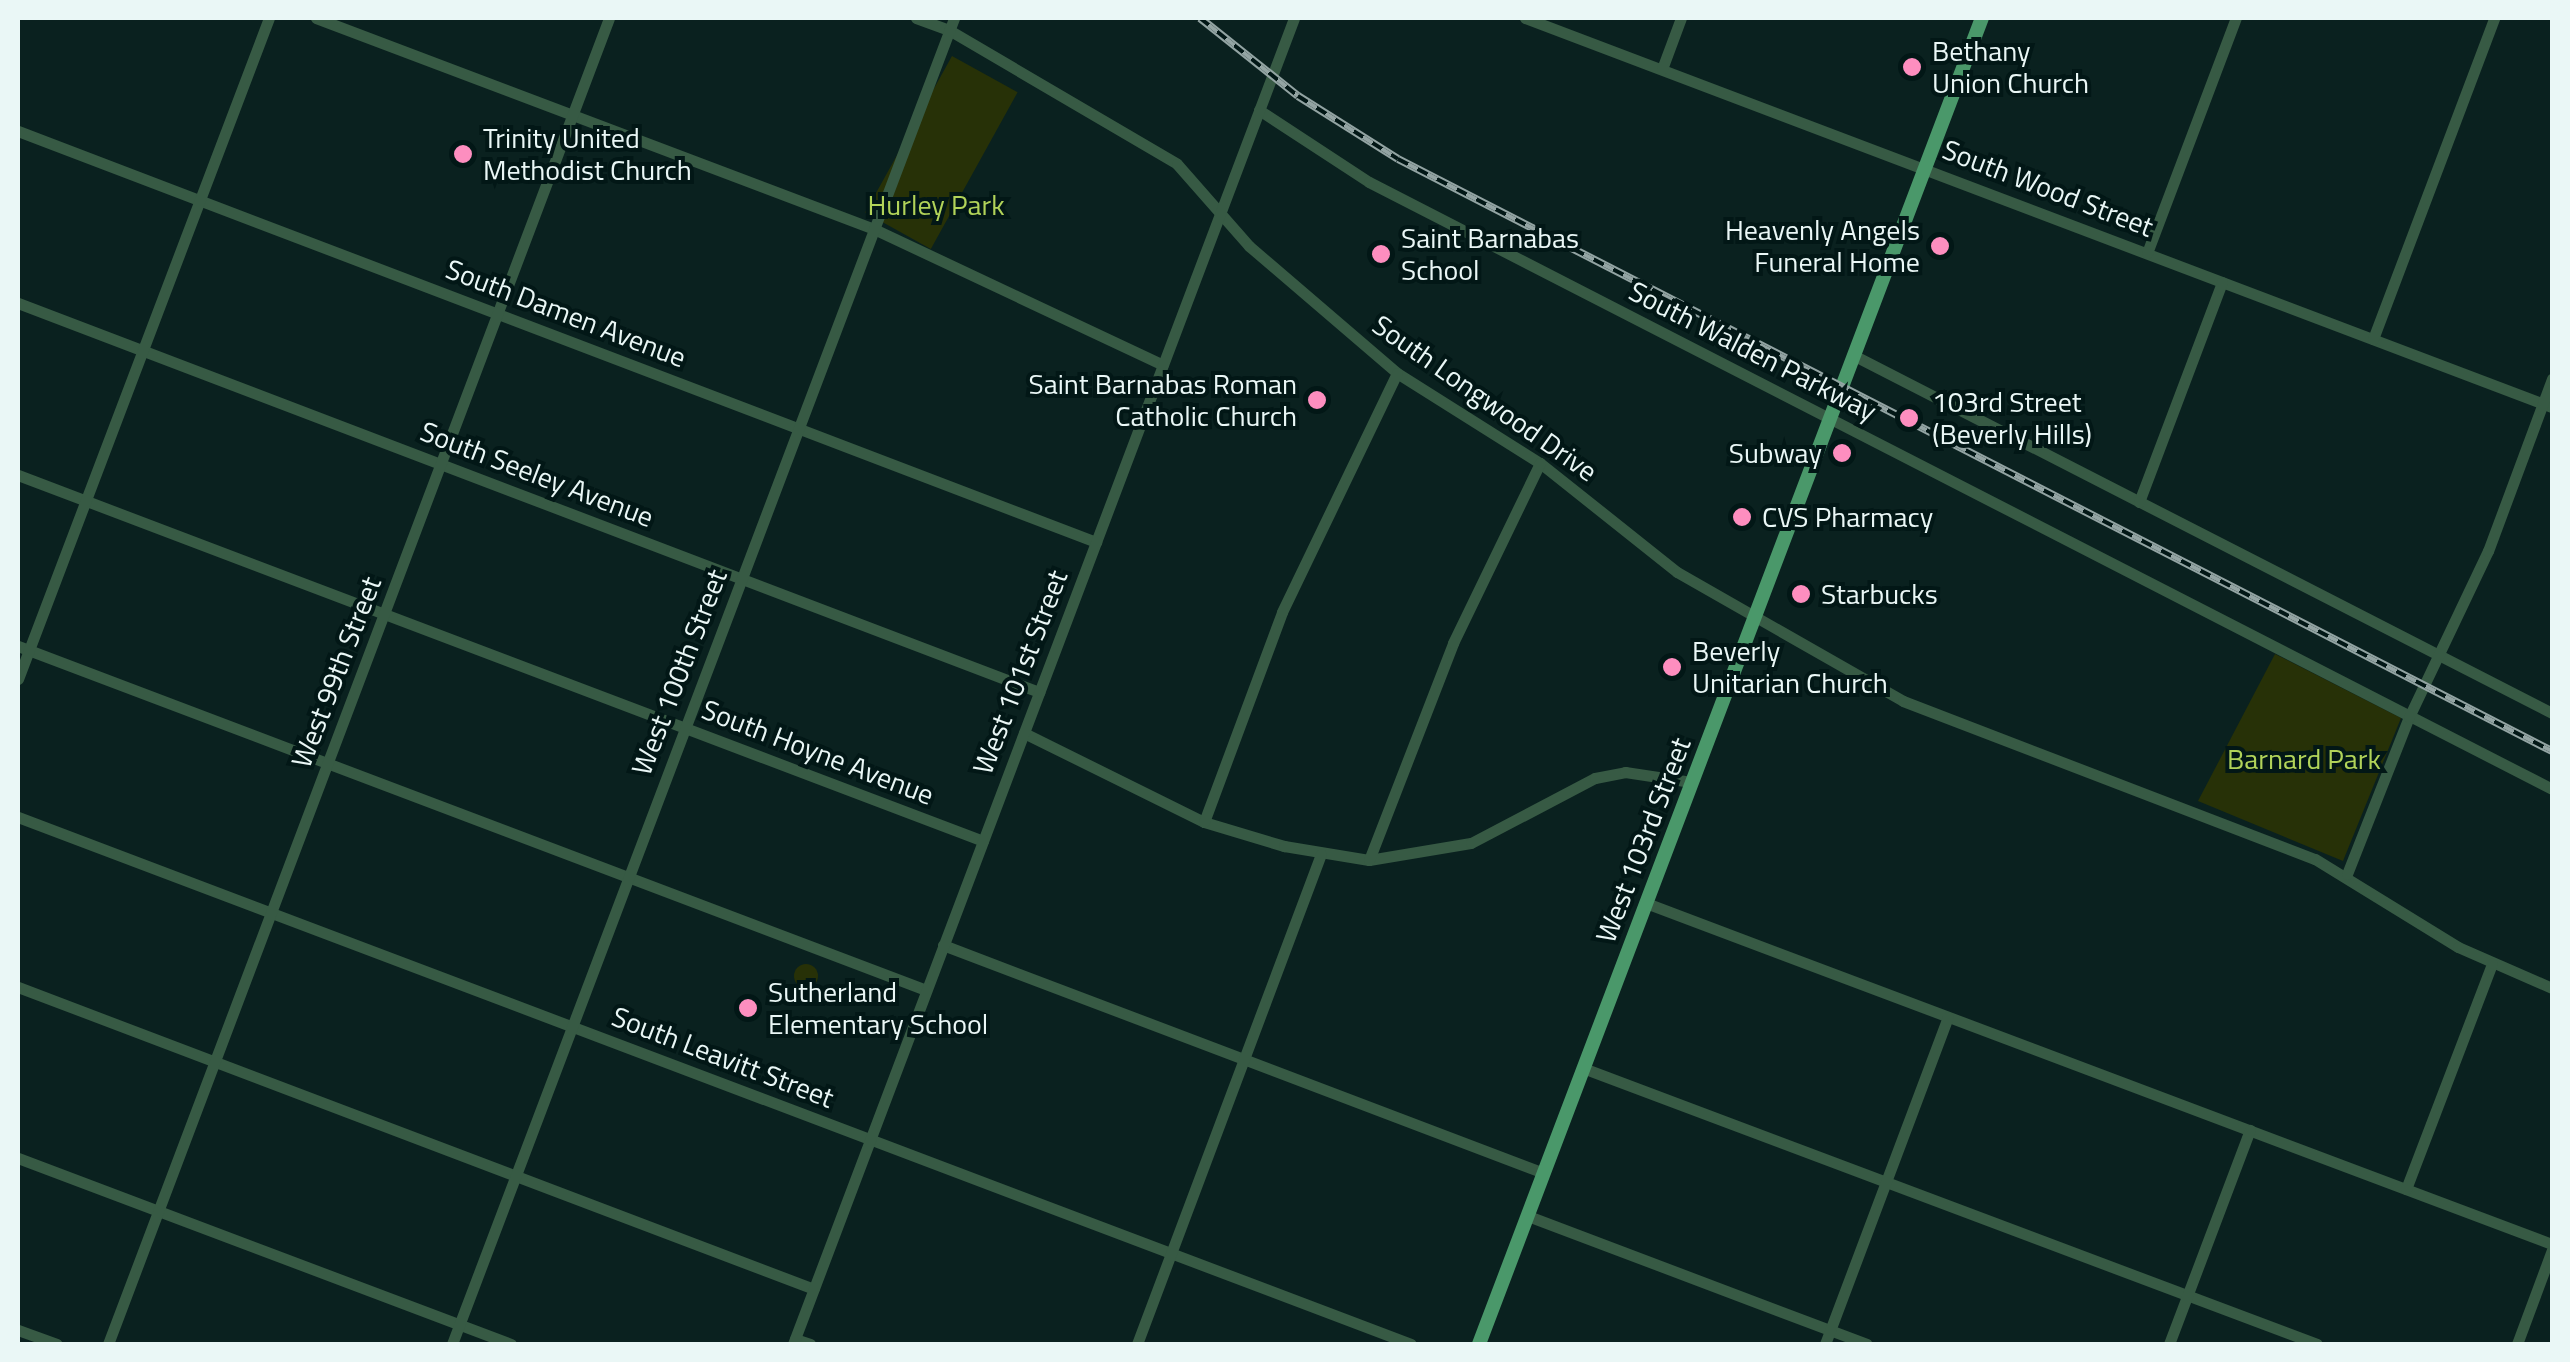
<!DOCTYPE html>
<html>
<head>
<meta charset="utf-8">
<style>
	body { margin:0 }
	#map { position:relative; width:2570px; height:1362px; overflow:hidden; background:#0a211f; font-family:"Titillium Web",sans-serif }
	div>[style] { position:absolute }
	.green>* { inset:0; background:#273107; transform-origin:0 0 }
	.round { border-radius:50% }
	.minor>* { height:11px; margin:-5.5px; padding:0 5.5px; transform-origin:5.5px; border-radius:5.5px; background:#375a44 }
	.major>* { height:14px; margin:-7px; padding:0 7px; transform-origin:7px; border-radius:7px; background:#4a986a }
	.rail>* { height:8px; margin-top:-4px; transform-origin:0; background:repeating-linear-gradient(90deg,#021716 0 11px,#93a4a3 0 22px); box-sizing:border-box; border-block:2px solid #93a4a3 }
	.dots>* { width:28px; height:28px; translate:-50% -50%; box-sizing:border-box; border:5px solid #021716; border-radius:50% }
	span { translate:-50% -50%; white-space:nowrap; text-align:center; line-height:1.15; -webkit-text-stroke:8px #021716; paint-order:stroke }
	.poi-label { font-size:28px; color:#eaf7f6 }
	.left { translate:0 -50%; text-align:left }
	.right { translate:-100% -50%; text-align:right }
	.street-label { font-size:28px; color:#eaf7f6 }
	.park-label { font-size:28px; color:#b1d359 }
	.frame { position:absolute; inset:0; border:20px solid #eaf7f6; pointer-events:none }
</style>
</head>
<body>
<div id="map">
	<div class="green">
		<i style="left:952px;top:56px;width:75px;height:179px;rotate:29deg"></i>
		<i style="clip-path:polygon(2275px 654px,2401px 718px,2343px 861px,2198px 801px)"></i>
		<i class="round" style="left:794px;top:964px;width:24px;height:24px"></i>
	</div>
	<div class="minor">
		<i style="left:316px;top:18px;width:597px;rotate:20.71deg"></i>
		<i style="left:874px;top:229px;width:319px;rotate:25.2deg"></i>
		<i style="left:916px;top:18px;width:35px;rotate:20deg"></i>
		<i style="left:949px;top:30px;width:264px;rotate:30.4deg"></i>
		<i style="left:1177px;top:164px;width:109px;rotate:48.7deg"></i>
		<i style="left:1249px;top:246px;width:195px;rotate:40.6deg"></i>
		<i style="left:1397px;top:373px;width:169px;rotate:32.2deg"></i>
		<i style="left:1540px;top:463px;width:175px;rotate:38.5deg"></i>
		<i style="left:1677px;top:572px;width:260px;rotate:29.7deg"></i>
		<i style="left:1903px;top:701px;width:441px;rotate:21deg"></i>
		<i style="left:2315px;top:859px;width:168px;rotate:31.6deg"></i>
		<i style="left:2458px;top:947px;width:103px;rotate:23.6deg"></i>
		<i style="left:1525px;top:18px;width:1098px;rotate:20.75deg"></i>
		<i style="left:1662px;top:69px;width:54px;rotate:-69.6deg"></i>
		<i style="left:1259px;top:110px;width:131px;rotate:33.2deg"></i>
		<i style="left:1369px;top:182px;width:1330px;rotate:27.16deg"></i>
		<i style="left:18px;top:131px;width:1154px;rotate:20.87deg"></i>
		<i style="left:2147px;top:253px;width:251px;rotate:-69.3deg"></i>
		<i style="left:18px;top:303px;width:1093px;rotate:20.86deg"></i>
		<i style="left:2373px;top:339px;width:343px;rotate:-69.3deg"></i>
		<i style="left:1853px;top:355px;width:785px;rotate:27.12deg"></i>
		<i style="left:18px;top:475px;width:1032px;rotate:20.77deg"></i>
		<i style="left:2139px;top:502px;width:235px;rotate:-69.3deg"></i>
		<i style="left:18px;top:646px;width:971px;rotate:20.75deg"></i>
		<i style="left:18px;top:679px;width:707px;rotate:-69.21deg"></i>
		<i style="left:1024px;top:733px;width:201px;rotate:26.3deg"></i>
		<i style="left:1204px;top:822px;width:84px;rotate:16.7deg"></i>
		<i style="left:1284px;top:846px;width:86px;rotate:9.4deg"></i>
		<i style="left:1369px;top:860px;width:103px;rotate:-9.5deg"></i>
		<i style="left:1471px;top:843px;width:140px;rotate:-27.7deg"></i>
		<i style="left:1595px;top:778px;width:31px;rotate:-11deg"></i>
		<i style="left:1625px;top:772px;width:67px;rotate:8.6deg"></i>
		<i style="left:18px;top:817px;width:1489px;rotate:20.72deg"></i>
		<i style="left:1204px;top:822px;width:224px;rotate:-69.6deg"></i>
		<i style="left:1282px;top:612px;width:265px;rotate:-64.3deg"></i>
		<i style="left:1369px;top:860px;width:233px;rotate:-68.8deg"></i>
		<i style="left:1453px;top:643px;width:200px;rotate:-64.2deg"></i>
		<i style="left:2347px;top:874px;width:169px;rotate:-68.5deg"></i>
		<i style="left:2409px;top:717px;width:184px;rotate:-64.6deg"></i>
		<i style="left:2488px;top:551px;width:184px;rotate:-69.6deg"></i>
		<i style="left:1646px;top:903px;width:968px;rotate:20.63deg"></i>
		<i style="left:943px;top:945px;width:643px;rotate:20.78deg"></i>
		<i style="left:18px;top:987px;width:851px;rotate:20.78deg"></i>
		<i style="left:1583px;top:1068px;width:784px;rotate:20.61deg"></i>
		<i style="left:18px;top:1158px;width:527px;rotate:20.67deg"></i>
		<i style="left:2406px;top:1189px;width:241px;rotate:-69.1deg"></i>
		<i style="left:1528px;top:1216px;width:362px;rotate:20.7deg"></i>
		<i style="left:18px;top:1330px;width:41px;rotate:19.7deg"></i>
		<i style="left:795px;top:1339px;width:16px;rotate:18deg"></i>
		<i style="left:108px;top:1344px;width:1417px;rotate:-69.3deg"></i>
		<i style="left:452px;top:1344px;width:1418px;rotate:-69.26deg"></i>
		<i style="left:793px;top:1344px;width:1417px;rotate:-69.3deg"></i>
		<i style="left:1137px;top:1344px;width:523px;rotate:-69.42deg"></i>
		<i style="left:1825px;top:1344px;width:349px;rotate:-69.4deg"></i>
		<i style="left:2169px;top:1344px;width:229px;rotate:-69.3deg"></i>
		<i style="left:2517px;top:1344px;width:100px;rotate:-69.6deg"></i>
	</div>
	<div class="major">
		<i style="left:1479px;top:1344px;width:1418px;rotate:-69.23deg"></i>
	</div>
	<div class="rail">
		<i style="left:1200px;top:18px;width:125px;rotate:38.5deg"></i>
		<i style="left:1298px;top:96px;width:118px;rotate:32.2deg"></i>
		<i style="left:1398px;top:159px;width:1297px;rotate:27.16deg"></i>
	</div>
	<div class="dots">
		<i style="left:1912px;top:67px;background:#fd8ebf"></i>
		<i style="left:463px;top:154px;background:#fd8ebf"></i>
		<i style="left:1940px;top:246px;background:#fd8ebf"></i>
		<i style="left:1381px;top:254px;background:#fd8ebf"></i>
		<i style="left:1317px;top:400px;background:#fd8ebf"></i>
		<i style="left:1909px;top:418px;background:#fd8ebf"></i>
		<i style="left:1842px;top:453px;background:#fd8ebf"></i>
		<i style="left:1742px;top:517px;background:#fd8ebf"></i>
		<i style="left:1801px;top:594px;background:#fd8ebf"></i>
		<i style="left:1672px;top:667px;background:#fd8ebf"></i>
		<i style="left:748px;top:1008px;background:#fd8ebf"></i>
	</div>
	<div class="poi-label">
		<span class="left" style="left:1932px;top:67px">Bethany<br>Union Church</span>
		<span class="left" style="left:483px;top:154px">Trinity United<br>Methodist Church</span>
		<span class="right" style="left:1920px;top:246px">Heavenly Angels<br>Funeral Home</span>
		<span class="left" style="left:1401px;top:254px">Saint Barnabas<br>School</span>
		<span class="right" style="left:1297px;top:400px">Saint Barnabas Roman<br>Catholic Church</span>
		<span class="left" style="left:1932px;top:418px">103rd Street<br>(Beverly Hills)</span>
		<span class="right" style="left:1822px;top:453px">Subway</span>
		<span class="left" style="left:1762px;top:517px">CVS Pharmacy</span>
		<span class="left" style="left:1821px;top:594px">Starbucks</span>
		<span class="left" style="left:1692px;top:667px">Beverly<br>Unitarian Church</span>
		<span class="left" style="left:768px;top:1008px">Sutherland<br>Elementary School</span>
	</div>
	<div class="street-label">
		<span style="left:2048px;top:188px;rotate:21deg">South Wood Street</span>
		<span style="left:566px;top:313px;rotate:21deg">South Damen Avenue</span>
		<span style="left:1753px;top:351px;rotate:27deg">South Walden Parkway</span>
		<span style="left:1485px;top:398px;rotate:35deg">South Longwood Drive</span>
		<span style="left:537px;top:474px;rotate:21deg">South Seeley Avenue</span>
		<span style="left:336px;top:672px;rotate:-69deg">West 99th Street</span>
		<span style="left:679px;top:672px;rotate:-69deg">West 100th Street</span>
		<span style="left:1020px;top:672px;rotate:-69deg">West 101st Street</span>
		<span style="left:818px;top:752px;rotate:21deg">South Hoyne Avenue</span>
		<span style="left:1643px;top:840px;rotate:-69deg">West 103rd Street</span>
		<span style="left:723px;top:1057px;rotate:21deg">South Leavitt Street</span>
	</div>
	<div class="park-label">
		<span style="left:936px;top:205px">Hurley Park</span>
		<span style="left:2304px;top:759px">Barnard Park</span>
	</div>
	<div class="frame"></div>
</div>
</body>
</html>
